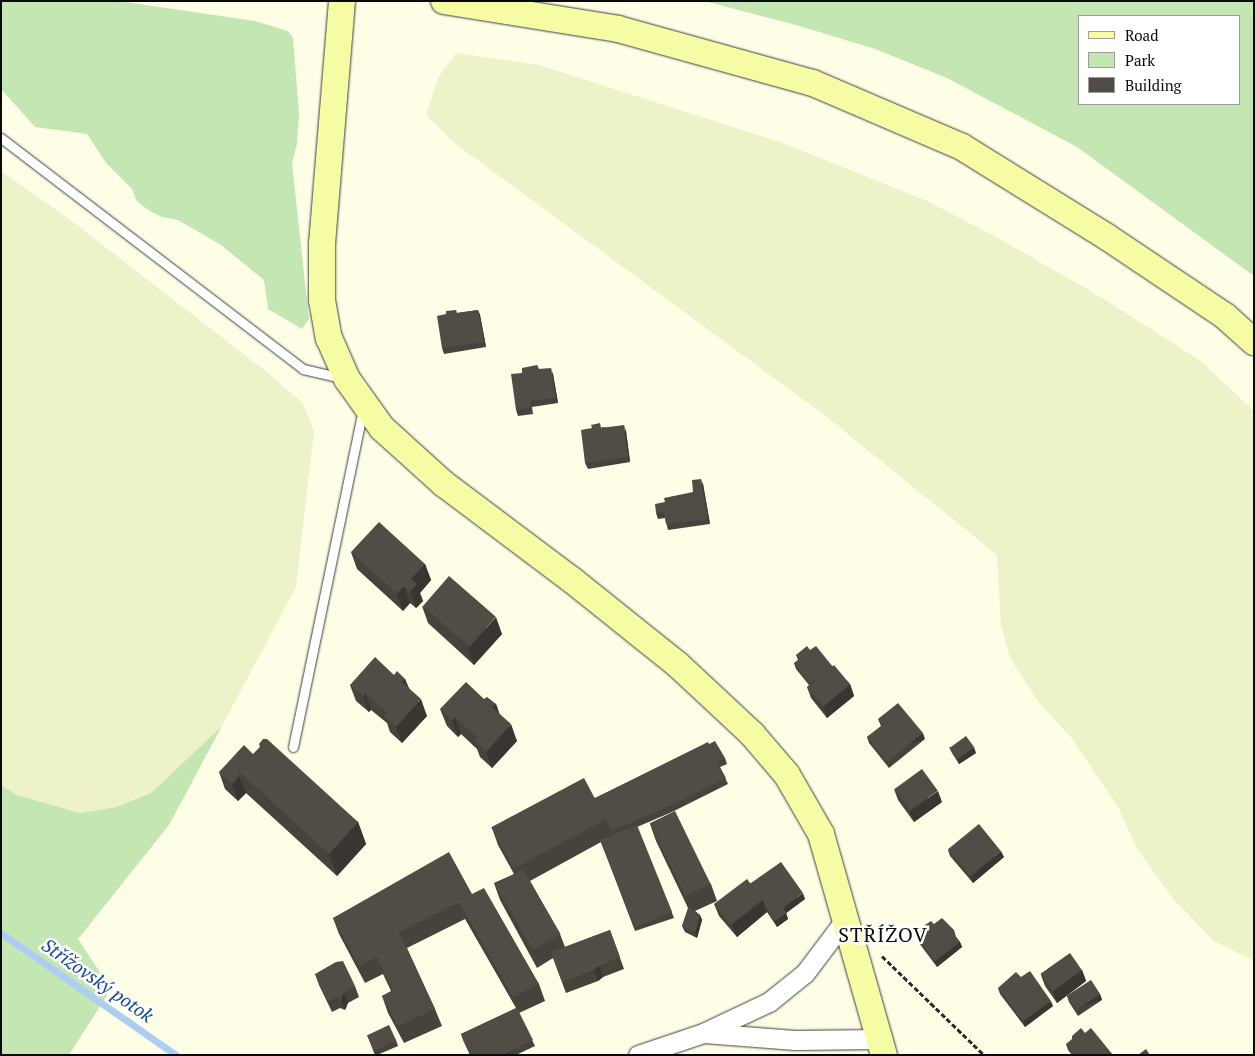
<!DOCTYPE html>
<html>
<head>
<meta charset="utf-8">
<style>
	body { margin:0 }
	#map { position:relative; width:1255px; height:1056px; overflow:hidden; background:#fefee7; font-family:"PT Serif",serif }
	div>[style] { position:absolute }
	.farmland>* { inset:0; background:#eef2c9 }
	.green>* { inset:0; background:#c4e6b3 }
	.stream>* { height:7px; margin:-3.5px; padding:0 3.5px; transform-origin:3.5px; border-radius:3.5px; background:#aecdf3 }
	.path>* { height:3px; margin-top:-1.5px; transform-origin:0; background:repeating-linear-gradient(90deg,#2b2b2b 0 5px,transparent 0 7.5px) }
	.roads { filter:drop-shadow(0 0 1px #3c3c3c) drop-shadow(0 0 1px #3c3c3c) }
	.lane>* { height:9px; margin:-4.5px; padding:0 4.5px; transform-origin:4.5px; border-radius:4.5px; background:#fff }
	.street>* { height:19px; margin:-9.5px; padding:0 9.5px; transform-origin:9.5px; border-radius:9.5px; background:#fff }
	.secondary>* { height:26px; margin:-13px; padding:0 13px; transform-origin:13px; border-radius:13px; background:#f6fca4 }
	.wall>* { inset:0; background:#46423c }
	.shaded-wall>* { inset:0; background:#393631; transform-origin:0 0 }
	.building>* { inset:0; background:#514d46; transform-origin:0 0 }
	span { translate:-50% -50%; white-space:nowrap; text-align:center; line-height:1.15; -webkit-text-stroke:5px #fff; paint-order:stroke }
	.water-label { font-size:19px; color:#194995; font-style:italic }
	.quarter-label { font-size:20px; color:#090909; letter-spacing:1px }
	.frame { position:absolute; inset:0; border:2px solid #090909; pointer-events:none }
	.legend { position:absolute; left:1078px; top:15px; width:162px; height:90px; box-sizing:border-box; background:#fff; border:1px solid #9d9d9d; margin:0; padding:6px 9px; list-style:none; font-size:15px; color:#090909 }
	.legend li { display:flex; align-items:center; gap:10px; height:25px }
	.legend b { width:25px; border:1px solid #9d9d9d }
</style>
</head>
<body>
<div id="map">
	<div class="farmland">
		<i style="clip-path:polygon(456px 53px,539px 65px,780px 142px,927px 201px,1000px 239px,1104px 299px,1201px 361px,1254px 411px,1254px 961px,1214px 941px,1174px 900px,1137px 849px,1118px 807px,1070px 736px,1039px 703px,1010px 658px,1001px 625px,997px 555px,823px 414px,453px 142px,426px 115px,438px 78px)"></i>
		<i style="clip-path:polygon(1px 171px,73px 222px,264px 370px,303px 403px,314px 431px,296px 587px,222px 726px,151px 793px,116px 807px,80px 813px,17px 795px,1px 785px)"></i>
	</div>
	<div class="green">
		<i style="clip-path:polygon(1px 1px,119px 1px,255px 21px,288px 31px,293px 38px,299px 114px,297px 144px,292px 163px,309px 319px,302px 329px,268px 309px,264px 280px,221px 245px,178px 220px,162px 217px,148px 210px,136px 200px,132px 189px,106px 163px,87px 134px,35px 127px,1px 89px)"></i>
		<i style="clip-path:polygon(evenodd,704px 1px,1254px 1px,1254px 276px,1077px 147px,947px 78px,875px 49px,796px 25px,704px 1px,1079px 16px,1239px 16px,1239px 104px,1079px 104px,1079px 16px)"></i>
		<i style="clip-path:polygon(222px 726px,169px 825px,78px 939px,111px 989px,69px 1055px,1px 1055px,1px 785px,17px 795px,80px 813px,116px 807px,151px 793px)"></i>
	</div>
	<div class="stream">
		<i style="left:1px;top:933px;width:213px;rotate:34.9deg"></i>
	</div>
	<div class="path">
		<i style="left:882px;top:956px;width:142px;rotate:44.1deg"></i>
	</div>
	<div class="roads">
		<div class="lane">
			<i style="left:1px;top:138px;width:380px;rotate:37.4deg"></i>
			<i style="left:303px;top:369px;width:40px;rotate:13deg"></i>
			<i style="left:293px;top:747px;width:345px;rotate:-78.3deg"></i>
		</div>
		<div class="street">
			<i style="left:704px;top:1033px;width:91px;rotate:4.4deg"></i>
			<i style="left:795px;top:1040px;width:84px;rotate:-0.7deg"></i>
			<i style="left:638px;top:1055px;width:69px;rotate:-18.7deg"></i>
			<i style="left:703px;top:1033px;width:73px;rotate:-25.2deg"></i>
			<i style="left:769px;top:1002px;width:46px;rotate:-38.9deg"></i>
			<i style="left:805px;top:973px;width:66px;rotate:-53deg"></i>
		</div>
		<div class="secondary">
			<i style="left:342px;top:1px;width:243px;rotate:94.7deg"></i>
			<i style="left:322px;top:243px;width:57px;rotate:90deg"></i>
			<i style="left:322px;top:300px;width:39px;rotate:80deg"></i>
			<i style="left:329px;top:338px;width:45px;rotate:66.3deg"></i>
			<i style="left:347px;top:379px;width:60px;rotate:54.5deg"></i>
			<i style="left:382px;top:428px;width:84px;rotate:42.1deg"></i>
			<i style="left:444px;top:484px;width:160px;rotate:36.9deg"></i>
			<i style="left:572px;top:580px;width:134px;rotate:38.7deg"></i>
			<i style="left:677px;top:664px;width:103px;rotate:43deg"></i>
			<i style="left:752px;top:734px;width:54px;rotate:49.5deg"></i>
			<i style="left:787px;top:775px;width:68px;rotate:60deg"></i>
			<i style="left:821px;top:834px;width:230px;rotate:74.1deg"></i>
			<i style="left:444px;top:1px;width:176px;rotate:9.1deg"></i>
			<i style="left:618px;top:29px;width:202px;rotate:15.5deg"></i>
			<i style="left:813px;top:83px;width:162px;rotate:23.2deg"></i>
			<i style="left:962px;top:147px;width:171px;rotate:31.8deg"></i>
			<i style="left:1107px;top:237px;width:142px;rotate:33.8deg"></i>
			<i style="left:1225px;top:316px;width:39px;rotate:42deg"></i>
		</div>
	</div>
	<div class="wall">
		<i style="clip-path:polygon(478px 310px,480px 315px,486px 347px,444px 354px,442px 348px,457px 313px)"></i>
		<i style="clip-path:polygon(537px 365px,539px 369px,553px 374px,558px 403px,532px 407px,533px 414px,518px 416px,516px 410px,522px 373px)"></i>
		<i style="clip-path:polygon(602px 427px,626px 431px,630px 462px,588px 469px,585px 463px)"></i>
		<i style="clip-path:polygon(703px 484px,710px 524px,668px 530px,665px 518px,658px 519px,656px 513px,693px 492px)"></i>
		<i style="clip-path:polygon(351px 552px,425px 564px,431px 580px,420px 593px,423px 601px,416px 608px,410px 603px,403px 611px,357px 569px)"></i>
		<i style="clip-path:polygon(422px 606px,502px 634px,474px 665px,428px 623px)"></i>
		<i style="clip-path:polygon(810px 650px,833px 667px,850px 684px,854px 696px,827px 718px,811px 698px,807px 687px,809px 685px,796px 669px,794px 663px,798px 660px,796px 655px)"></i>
		<i style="clip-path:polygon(394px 675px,405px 679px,409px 688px,427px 716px,402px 743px,390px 732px,387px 723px,371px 710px,369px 712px,356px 701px,350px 685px)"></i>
		<i style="clip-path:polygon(484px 699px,496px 704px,499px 713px,517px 741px,492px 768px,480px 757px,477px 749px,461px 734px,458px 737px,447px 726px,440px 709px)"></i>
		<i style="clip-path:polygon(878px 719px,925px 739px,889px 768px,869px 743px,867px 737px,881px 726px)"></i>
		<i style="clip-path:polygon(259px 744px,358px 822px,366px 844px,337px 876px,246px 793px,238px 801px,225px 789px,219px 772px,253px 754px,260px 747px)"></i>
		<i style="clip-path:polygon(709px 744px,725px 758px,727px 764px,720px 767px,728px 784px,672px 812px,637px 827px,674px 918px,635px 931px,601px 842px,530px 881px,560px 934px,565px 947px,610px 930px,624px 969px,603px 977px,598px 981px,566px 993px,553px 958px,537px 968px,500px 900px,494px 883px,514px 874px,498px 845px,492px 828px,595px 798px)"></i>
		<i style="clip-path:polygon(949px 747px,976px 753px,959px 764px,952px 753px)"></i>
		<i style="clip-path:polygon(894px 789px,942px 802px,914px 822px,898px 800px)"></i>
		<i style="clip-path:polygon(650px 824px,711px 884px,717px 901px,695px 911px,700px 915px,702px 920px,697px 938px,685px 932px,682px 926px,688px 908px,656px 841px)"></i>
		<i style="clip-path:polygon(948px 850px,1004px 857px,973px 883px,950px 856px)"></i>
		<i style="clip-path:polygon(751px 883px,805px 899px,786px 913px,788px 919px,777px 927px,767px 912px,737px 937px,719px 916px,714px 904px)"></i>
		<i style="clip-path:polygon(472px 894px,539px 984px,545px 1001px,519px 1013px,535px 1046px,516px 1055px,470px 1055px,463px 1040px,461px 1034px,516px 1008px,465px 919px,407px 948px,435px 1009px,442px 1026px,404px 1043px,388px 1013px,382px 996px,391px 991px,383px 974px,365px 983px,339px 934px,333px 918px)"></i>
		<i style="clip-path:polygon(934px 924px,954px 930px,956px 937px,960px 942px,962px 947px,937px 967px,919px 943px,917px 937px,926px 929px,925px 925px)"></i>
		<i style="clip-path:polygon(1082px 970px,1086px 981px,1057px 1003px,1045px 986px,1041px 975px)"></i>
		<i style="clip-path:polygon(315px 974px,355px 986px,359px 997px,348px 1003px,345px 1010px,340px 1008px,332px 1012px,319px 985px)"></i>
		<i style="clip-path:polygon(1021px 977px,1053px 1006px,1025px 1027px,1000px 994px,998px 988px)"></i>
		<i style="clip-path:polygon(1100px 994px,1102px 1000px,1078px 1016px,1069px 1002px,1067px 996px)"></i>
		<i style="clip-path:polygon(1085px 1033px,1113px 1055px,1072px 1055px,1068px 1050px,1066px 1044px)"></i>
		<i style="clip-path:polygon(367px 1035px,396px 1040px,398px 1046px,377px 1055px,375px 1055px)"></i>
	</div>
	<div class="shaded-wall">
		<i style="clip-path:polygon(478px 310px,480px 315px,486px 347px,484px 342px)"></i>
		<i style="clip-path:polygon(551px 368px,553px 374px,558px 403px,556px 398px)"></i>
		<i style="clip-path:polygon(624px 425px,626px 431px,630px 462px,628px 457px)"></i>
		<i style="clip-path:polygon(701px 479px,703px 484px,710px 524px,708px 519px)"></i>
		<i style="clip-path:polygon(425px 564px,431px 580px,420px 593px,423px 601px,416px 608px,410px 592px,411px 579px)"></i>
		<i style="clip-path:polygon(404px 586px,410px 603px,403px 611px,397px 594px)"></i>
		<i style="clip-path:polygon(496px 617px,502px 634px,474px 665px,468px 648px)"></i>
		<i style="clip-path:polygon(405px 679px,411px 695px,402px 682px)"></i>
		<i style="clip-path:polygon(850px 684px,854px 696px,827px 718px,823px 706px)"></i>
		<i style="clip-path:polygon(365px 693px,371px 710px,369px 712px,363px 696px)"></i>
		<i style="clip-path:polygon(421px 699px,427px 716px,402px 743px,396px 727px)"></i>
		<i style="clip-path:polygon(496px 704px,502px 721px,492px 707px)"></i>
		<i style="clip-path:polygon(455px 717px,461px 734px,458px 737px,452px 720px)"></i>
		<i style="clip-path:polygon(511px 724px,517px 741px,492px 768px,486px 752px)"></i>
		<i style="left:923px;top:733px;width:6px;height:46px;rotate:72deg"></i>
		<i style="clip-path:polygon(974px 747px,976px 753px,959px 764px,957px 758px)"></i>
		<i style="clip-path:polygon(239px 776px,246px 793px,238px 801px,232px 784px)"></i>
		<i style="clip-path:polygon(938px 791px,942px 802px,914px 822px,910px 811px)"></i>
		<i style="clip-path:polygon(358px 822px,366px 844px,337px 876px,329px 854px)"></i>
		<i style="clip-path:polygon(1001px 851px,1004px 857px,973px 883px,971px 877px)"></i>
		<i style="clip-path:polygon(803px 893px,805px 899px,785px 914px,783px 908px)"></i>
		<i style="clip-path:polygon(763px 900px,767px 912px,737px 937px,732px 925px)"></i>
		<i style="clip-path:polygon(786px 913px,788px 919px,777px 927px,775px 921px)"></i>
		<i style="clip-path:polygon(700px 915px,702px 920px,697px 938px,695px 932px)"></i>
		<i style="clip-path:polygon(960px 942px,962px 947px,937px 967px,935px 961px)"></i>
		<i style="clip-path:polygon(599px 966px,603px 977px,598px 981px,594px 970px)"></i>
		<i style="clip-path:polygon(1082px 970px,1086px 981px,1057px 1003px,1053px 992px)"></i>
		<i style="clip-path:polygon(344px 992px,348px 1003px,345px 1010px,341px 999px)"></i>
		<i style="left:1100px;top:994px;width:6px;height:29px;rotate:72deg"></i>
		<i style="clip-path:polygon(1051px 1001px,1053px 1006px,1025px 1027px,1023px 1021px)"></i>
	</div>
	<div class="building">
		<i style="clip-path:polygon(456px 310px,457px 313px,478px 310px,484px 342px,442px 348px,437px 316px,446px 314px,446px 311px)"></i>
		<i style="clip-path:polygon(537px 365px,538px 369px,551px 368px,556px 398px,530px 401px,531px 408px,516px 410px,511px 374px,522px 373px,522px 368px)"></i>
		<i style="clip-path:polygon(600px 423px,601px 428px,624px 425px,628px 457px,585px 463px,581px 430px,592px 428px,591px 425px)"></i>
		<i style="clip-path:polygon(701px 479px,708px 519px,666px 524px,664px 512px,656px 513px,655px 504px,665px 502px,664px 498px,693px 492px,692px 480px)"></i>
		<i style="clip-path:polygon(379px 522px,425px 564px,411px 579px,417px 584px,410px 592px,404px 586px,397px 594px,351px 552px)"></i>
		<i style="left:449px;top:576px;width:62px;height:40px;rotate:41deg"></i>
		<i style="clip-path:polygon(807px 646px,810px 650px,816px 646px,833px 667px,810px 684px,794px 663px,800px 659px,796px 655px)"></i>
		<i style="clip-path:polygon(375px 657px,394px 675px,397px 671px,405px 679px,402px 682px,421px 699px,396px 727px,384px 716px,387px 712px,365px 693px,363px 696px,350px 685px)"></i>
		<i style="left:834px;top:665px;width:25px;height:35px;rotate:50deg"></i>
		<i style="clip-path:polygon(466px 682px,484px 699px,487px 697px,496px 704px,492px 707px,511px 724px,486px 752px,474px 740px,477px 737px,455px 717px,452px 720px,440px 709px)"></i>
		<i style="clip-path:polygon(898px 703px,923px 733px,887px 762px,867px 737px,883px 725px,878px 719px)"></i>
		<i style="left:966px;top:736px;width:14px;height:20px;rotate:54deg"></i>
		<i style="clip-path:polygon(263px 739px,267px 739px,358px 822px,329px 854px,238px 771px,261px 746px,259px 744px)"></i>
		<i style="clip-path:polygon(715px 741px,725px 758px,717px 762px,726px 778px,670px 806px,611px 831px,606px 819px,595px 798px,708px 742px,709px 744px)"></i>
		<i style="clip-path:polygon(244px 745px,253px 754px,238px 771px,239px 776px,232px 784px,219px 772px)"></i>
		<i style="left:922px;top:769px;width:27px;height:34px;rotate:54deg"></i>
		<i style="left:584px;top:778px;width:47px;height:105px;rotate:62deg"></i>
		<i style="left:675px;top:811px;width:81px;height:28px;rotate:64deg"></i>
		<i style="left:979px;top:824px;width:35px;height:40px;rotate:51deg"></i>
		<i style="left:637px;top:825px;width:94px;height:40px;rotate:68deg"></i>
		<i style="clip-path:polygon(449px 852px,472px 894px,484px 888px,539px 984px,513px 997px,459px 902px,399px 932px,435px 1009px,398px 1026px,382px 996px,393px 991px,377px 957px,359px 966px,333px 918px)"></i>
		<i style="clip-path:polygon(781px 862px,803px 893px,783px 908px,786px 913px,775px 921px,765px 906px,763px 900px,751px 883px)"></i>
		<i style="left:523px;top:869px;width:75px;height:32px;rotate:60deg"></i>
		<i style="left:747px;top:879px;width:26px;height:41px;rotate:53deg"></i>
		<i style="clip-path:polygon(689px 907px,700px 915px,695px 932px,682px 926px)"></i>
		<i style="clip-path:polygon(942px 918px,954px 930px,953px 933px,960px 942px,935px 961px,917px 937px,927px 929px,925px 925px,931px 921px,934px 924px)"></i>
		<i style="clip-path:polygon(610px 930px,620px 957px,599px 966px,594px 970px,562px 982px,551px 952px)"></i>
		<i style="left:1070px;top:953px;width:21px;height:36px;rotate:55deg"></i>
		<i style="clip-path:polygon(343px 961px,355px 986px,344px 992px,341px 999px,336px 997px,328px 1001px,315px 974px,336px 962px)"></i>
		<i style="clip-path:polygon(1030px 971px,1051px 1001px,1023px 1021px,998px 988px,1016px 972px,1021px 977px)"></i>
		<i style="left:1091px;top:980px;width:17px;height:29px;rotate:57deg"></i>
		<i style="clip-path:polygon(517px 1008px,533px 1040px,502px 1055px,470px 1055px,461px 1034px)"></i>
		<i style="left:389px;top:1025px;width:17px;height:24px;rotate:65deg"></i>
		<i style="clip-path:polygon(1081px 1028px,1085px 1033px,1091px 1028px,1113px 1055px,1073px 1055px,1066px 1044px,1072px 1039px,1072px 1036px)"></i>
		<i style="clip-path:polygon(1146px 1049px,1150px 1055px,1138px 1055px)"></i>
	</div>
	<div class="water-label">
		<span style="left:98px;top:980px;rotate:35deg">Střížovský potok</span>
	</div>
	<div class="quarter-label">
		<span style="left:883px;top:934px">STŘÍŽOV</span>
	</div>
	<div class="frame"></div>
	<ul class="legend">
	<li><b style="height:6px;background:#f6fca4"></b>Road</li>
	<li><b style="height:14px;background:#c4e6b3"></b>Park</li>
	<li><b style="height:14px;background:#514d46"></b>Building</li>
	</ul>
</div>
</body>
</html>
